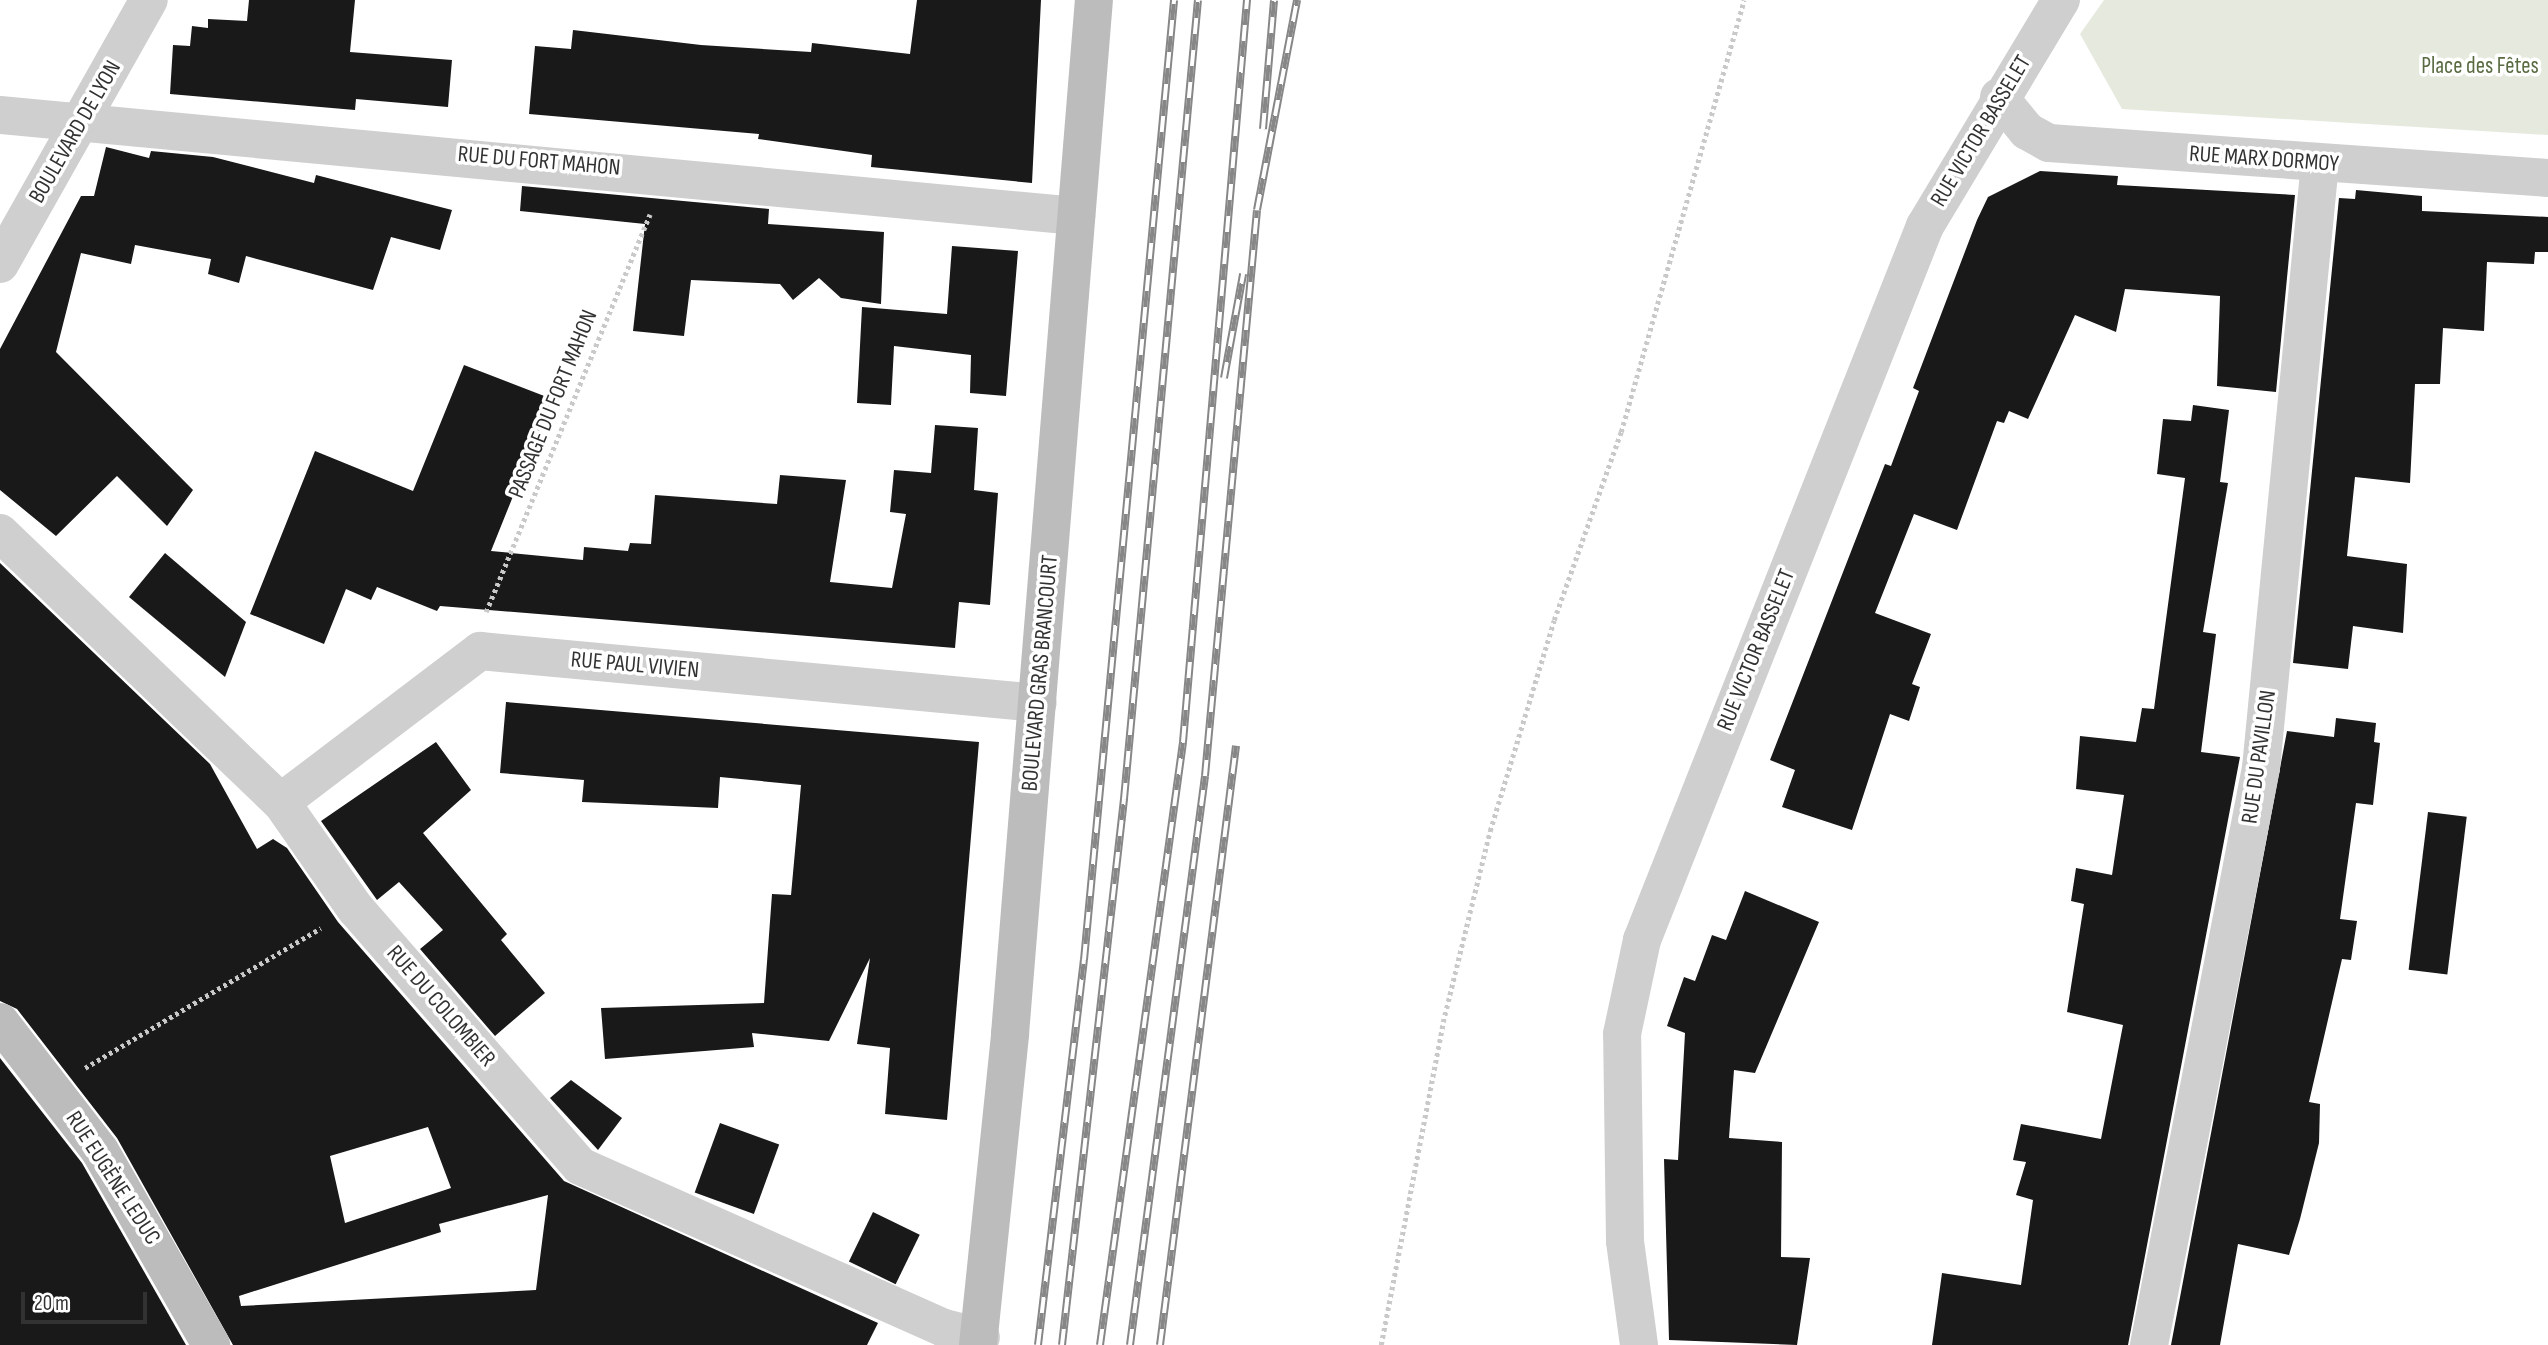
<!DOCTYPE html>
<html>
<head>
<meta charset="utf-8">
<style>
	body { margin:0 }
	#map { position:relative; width:2548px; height:1345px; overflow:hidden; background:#fff; font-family:"Sofia Sans Condensed",sans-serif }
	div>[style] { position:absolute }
	.green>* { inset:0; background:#e6eade }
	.building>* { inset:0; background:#191919; transform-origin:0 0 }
	.path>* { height:4.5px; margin-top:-2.25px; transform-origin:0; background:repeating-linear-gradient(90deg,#c9c9c9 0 3.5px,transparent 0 7px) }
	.minor>* { height:38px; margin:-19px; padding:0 19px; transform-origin:19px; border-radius:19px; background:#cfcfcf }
	.secondary>* { height:38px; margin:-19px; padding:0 19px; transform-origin:19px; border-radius:19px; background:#bcbcbc }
	.rail>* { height:8px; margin-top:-4px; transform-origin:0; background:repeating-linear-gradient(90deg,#fff 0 16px,#878787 0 32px); box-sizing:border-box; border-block:2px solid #878787 }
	span { translate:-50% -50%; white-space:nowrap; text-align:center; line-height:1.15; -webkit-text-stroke:7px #fff; paint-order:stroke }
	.park-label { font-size:23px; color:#5a6b42 }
	.street-label { font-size:23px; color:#323232 }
	.scale { position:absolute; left:21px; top:1292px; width:126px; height:32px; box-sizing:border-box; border:4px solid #323232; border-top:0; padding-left:9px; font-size:21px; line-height:24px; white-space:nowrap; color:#323232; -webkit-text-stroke:5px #fff; paint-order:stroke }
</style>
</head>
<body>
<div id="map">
	<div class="green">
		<i style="clip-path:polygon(2104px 0,2548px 0,2548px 135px,2122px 109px,2080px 34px)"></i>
	</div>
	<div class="building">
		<i style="clip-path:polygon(249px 0,355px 0,350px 52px,452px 60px,448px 107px,356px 99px,355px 110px,170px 94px,173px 45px,190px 46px,192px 26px,208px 28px,208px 19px,247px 21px)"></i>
		<i style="clip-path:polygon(917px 0,1041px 0,1032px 183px,871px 167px,872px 155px,758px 139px,759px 134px,529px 114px,535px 46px,571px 49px,573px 30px,701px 45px,811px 52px,812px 43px,910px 54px)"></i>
		<i style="clip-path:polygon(106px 147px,149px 158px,151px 151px,213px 157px,314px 183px,316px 175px,452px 210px,440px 250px,391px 237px,373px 290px,246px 256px,239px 283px,208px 274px,211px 259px,135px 245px,131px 264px,81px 253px,56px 352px,193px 490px,167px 526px,117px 476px,56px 536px,0 490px,0 349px,81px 196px,94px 196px)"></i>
		<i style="clip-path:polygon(2040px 171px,2118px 176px,2117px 185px,2295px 195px,2276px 392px,2217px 386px,2220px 296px,2125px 289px,2116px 332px,2075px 315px,2028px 419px,2009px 411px,2004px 423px,1997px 421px,1957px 530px,1914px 514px,1875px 613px,1931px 634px,1912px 684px,1920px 687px,1909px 721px,1890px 714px,1852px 830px,1782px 807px,1795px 770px,1770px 760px,1885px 464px,1891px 466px,1919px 391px,1913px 388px,1977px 220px,1988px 197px)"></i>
		<i style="clip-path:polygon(522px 186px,769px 209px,768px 224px,884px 232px,881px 304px,841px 298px,819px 278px,793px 300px,780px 284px,691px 280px,684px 336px,633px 331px,645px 224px,520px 211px)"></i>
		<i style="clip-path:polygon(2356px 190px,2422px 196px,2422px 211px,2548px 217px,2548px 252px,2535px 252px,2534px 264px,2487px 262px,2484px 331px,2443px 328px,2440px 384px,2415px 384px,2410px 483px,2355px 477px,2347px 556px,2407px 564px,2403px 633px,2353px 626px,2348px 669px,2293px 663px,2339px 198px,2355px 199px)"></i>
		<i style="clip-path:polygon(952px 246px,1018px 251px,1006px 396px,970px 393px,971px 355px,894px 346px,891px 405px,857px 403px,862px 307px,947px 314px)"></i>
		<i style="clip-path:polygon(464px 365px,552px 399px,491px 551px,583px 560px,584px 547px,628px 551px,630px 543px,651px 544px,655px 495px,777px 504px,780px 475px,846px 480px,830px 582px,892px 588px,906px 514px,890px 512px,894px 470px,931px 473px,935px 425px,978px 428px,974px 490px,998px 493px,990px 605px,959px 602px,955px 648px,440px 606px,437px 611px,377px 587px,371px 600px,346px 589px,324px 644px,250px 614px,315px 451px,413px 491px)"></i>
		<i style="clip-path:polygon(2193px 405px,2229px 410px,2220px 482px,2228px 483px,2203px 632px,2216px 634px,2201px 752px,2240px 757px,2128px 1345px,1932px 1345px,1942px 1273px,2021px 1285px,2033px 1200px,2016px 1195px,2026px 1162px,2013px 1160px,2021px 1124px,2101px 1139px,2123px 1025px,2067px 1012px,2084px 904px,2071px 901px,2076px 868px,2112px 875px,2124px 795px,2076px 789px,2080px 736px,2136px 742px,2142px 708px,2154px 709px,2185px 478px,2157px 474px,2163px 419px,2191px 421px)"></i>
		<i style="clip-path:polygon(165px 553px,246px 622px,225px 677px,129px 597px)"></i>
		<i style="clip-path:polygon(evenodd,0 563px,210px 764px,257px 849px,273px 839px,287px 848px,338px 922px,564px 1181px,878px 1323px,867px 1345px,233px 1345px,117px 1138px,17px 1009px,0 1001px,0 563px,428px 1127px,451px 1188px,345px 1223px,330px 1156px,428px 1127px,0 563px,548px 1195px,536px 1290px,241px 1306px,239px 1296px,441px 1232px,439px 1224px,548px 1195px)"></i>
		<i style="clip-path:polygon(506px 702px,979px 742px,947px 1120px,885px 1114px,890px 1048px,857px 1044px,870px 958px,829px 1041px,752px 1033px,754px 1047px,605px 1059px,601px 1008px,764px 1003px,772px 894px,791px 895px,801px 785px,720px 777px,718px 808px,582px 802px,584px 780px,500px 773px)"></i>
		<i style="clip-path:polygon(2336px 718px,2376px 723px,2374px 742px,2380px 743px,2373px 805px,2356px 803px,2340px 919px,2357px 921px,2351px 960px,2342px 959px,2309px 1102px,2320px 1104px,2319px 1143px,2300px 1219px,2289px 1255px,2238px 1244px,2220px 1345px,2171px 1345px,2287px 731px,2334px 737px)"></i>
		<i style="clip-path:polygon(436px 742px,471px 790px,423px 833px,507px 934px,501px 940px,545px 993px,495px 1036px,420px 949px,443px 930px,399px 882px,377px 900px,321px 821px)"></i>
		<i style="left:2428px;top:812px;width:39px;height:159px;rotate:7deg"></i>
		<i style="clip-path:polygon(1745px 891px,1819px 922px,1755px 1073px,1734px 1070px,1729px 1138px,1782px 1142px,1781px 1257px,1810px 1258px,1797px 1345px,1669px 1340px,1664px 1159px,1678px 1160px,1685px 1033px,1667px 1026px,1684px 977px,1695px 981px,1712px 935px,1726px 940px)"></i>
		<i style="clip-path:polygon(0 1058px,82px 1163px,186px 1345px,0 1345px)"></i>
		<i style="clip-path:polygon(571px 1080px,622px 1118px,598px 1150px,550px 1098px)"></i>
		<i style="left:720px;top:1123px;width:63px;height:74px;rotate:20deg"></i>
		<i style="left:873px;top:1212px;width:52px;height:55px;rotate:26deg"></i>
	</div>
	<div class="path">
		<i style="left:486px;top:612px;width:430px;rotate:-67.6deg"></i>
		<i style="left:85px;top:1068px;width:274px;rotate:-30.7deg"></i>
		<i style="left:1381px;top:1345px;width:329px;rotate:-79.1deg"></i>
		<i style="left:1443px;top:1022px;width:197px;rotate:-76.2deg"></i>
		<i style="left:1490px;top:831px;width:220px;rotate:-73.1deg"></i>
		<i style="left:1554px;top:620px;width:200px;rotate:-70.4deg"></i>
		<i style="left:1621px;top:432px;width:449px;rotate:-74.1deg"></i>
	</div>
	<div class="minor">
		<i style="left:1999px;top:97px;width:44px;rotate:50.5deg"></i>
		<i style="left:2027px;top:131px;width:25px;rotate:29deg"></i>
		<i style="left:2049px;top:143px;width:500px;rotate:4.01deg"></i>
		<i style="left:0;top:115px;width:1081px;rotate:5.36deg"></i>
		<i style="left:0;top:264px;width:303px;rotate:-60.6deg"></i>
		<i style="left:0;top:533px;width:389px;rotate:43.8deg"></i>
		<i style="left:281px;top:802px;width:129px;rotate:55.1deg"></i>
		<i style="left:355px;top:908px;width:342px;rotate:48.9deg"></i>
		<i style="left:580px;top:1166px;width:398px;rotate:24deg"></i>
		<i style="left:944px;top:1328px;width:38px;rotate:14deg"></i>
		<i style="left:281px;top:802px;width:250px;rotate:-37.2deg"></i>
		<i style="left:480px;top:651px;width:560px;rotate:5.32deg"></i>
		<i style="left:1639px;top:1345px;width:105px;rotate:-97.7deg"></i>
		<i style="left:1625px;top:1241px;width:207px;rotate:-90.8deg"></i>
		<i style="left:1622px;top:1034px;width:96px;rotate:-78deg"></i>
		<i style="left:1642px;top:940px;width:768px;rotate:-68.38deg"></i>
		<i style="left:1925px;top:226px;width:264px;rotate:-59deg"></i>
		<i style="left:2149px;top:1345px;width:588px;rotate:-79.02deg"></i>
		<i style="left:2261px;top:768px;width:608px;rotate:-84.43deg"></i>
	</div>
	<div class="secondary">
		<i style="left:0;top:1022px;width:163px;rotate:52.2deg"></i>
		<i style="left:100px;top:1151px;width:224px;rotate:60.2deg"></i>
		<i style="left:978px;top:1345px;width:313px;rotate:-84.1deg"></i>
		<i style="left:1010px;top:1034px;width:1037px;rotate:-85.36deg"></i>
	</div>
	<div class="rail">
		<i style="left:1263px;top:129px;width:129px;rotate:-85.1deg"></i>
		<i style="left:1224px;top:378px;width:106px;rotate:-79.6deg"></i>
		<i style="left:1038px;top:1345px;width:388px;rotate:-83.2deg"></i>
		<i style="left:1084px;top:960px;width:964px;rotate:-84.64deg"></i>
		<i style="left:1062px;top:1345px;width:550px;rotate:-83.52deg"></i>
		<i style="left:1124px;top:799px;width:802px;rotate:-84.71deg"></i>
		<i style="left:1100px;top:1345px;width:609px;rotate:-82.16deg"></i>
		<i style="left:1183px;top:742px;width:745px;rotate:-85.07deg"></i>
		<i style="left:1130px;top:1345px;width:574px;rotate:-82.49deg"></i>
		<i style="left:1205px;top:776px;width:568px;rotate:-84.75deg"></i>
		<i style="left:1257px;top:210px;width:214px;rotate:-79.2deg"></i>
		<i style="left:1160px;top:1345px;width:604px;rotate:-82.77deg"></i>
	</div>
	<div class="park-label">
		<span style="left:2480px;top:66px">Place des Fêtes</span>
	</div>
	<div class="street-label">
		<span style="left:1981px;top:131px;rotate:-59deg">RUE VICTOR BASSELET</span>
		<span style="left:75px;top:132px;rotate:-60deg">BOULEVARD DE LYON</span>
		<span style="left:2264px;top:159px;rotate:4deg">RUE MARX DORMOY</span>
		<span style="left:539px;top:161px;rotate:5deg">RUE DU FORT MAHON</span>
		<span style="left:553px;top:404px;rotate:-68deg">PASSAGE DU FORT MAHON</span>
		<span style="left:1756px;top:650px;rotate:-68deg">RUE VICTOR BASSELET</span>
		<span style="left:635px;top:665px;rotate:5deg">RUE PAUL VIVIEN</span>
		<span style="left:1040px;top:673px;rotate:-85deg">BOULEVARD GRAS BRANCOURT</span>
		<span style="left:2259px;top:757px;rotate:-82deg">RUE DU PAVILLON</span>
		<span style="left:441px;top:1006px;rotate:49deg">RUE DU COLOMBIER</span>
		<span style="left:113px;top:1178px;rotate:57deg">RUE EUGÈNE LEDUC</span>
	</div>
	<div class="scale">20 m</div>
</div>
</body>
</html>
